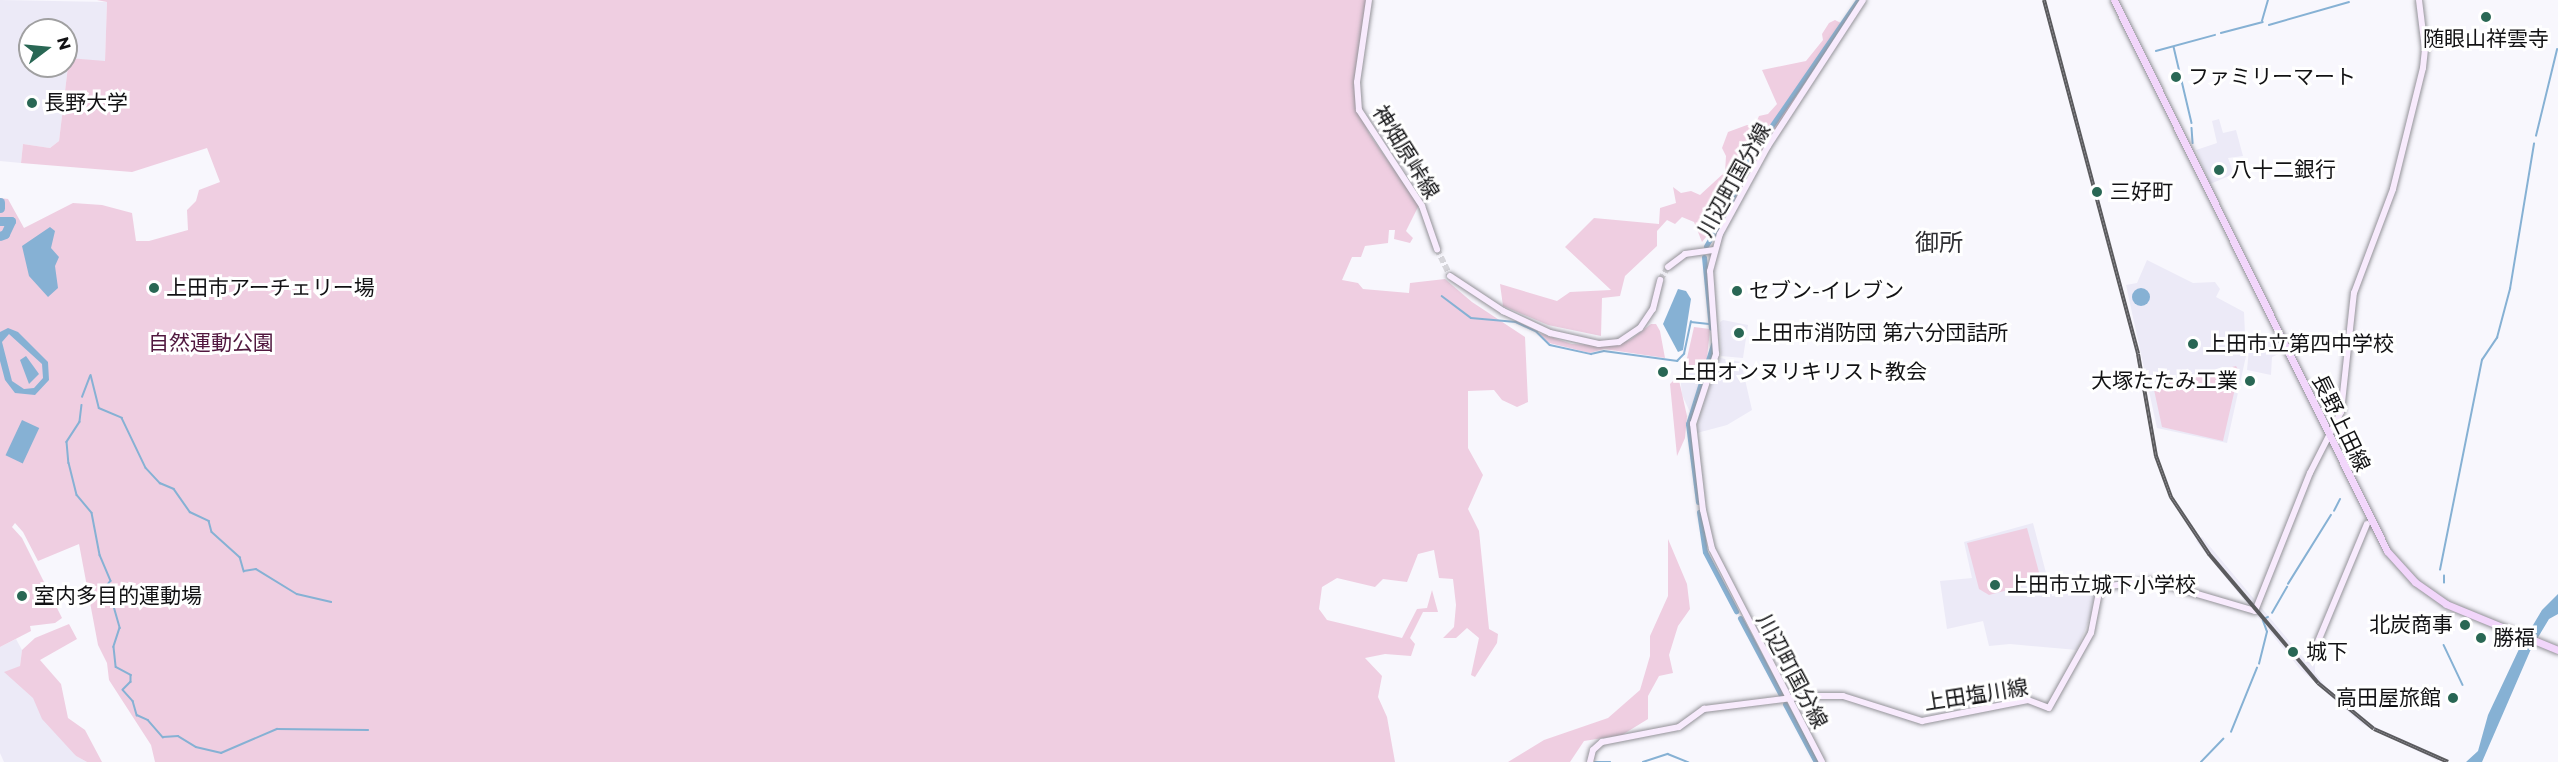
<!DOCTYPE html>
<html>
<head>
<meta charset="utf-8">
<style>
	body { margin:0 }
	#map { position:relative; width:2558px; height:762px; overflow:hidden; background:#f8f7fd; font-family:Montserrat,"Noto Sans JP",sans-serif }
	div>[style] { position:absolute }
	.built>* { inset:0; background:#eceaf7 }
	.green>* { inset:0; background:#efcee1 }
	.water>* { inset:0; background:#86b1d4; transform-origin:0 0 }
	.round { border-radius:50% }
	.stream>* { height:1.5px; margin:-0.75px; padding:0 0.75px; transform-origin:0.75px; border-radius:0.75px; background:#86b1d4 }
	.canal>* { height:5px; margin:-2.5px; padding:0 2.5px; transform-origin:2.5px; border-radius:2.5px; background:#86b1d4 }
	.river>* { height:9px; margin:-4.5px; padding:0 4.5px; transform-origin:4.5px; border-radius:4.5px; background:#86b1d4 }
	.secondary-tunnel>* { height:6px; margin-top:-3px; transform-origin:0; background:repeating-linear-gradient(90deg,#d6d5da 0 6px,transparent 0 9px) }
	.roads { filter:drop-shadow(0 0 2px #949399) drop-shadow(0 0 2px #949399) }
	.secondary>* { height:6px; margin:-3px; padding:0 3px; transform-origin:3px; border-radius:3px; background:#f8ebfd }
	.primary>* { height:7px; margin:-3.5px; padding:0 3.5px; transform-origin:3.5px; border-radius:3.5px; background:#f2d6fb }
	.rail>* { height:4px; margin-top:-2px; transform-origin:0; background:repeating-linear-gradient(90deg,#fff 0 4.5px,#5b5b5e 0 9px); box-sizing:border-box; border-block:2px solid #5b5b5e }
	.dots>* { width:16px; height:16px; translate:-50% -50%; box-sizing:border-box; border:3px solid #fff; border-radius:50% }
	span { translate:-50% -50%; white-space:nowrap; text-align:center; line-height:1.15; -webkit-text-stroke:6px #fff; paint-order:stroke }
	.poi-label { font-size:21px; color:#121214 }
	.left { translate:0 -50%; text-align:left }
	.right { translate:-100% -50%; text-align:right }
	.street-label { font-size:21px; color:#121214 }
	.park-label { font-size:21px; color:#51183f }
	.quarter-label { font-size:24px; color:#303034 }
	.north { position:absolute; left:18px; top:18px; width:60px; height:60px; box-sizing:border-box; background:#fff; border:2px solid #a0a0a1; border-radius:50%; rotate:74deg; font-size:16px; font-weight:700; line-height:24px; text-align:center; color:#121214 }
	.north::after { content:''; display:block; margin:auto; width:21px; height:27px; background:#296754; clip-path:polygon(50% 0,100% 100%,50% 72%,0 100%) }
</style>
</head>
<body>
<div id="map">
	<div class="built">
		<i style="clip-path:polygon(evenodd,0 0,107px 2px,105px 62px,69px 58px,59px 141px,50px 148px,23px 144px,21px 163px,0 161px,0 0,30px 30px,66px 30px,66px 66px,30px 66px,30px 30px)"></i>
		<i style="clip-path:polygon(2219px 119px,2223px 133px,2236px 130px,2243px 156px,2228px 158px,2234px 174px,2210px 184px,2196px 150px,2217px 143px,2212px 121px)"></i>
		<i style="clip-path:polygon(2147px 260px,2193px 283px,2215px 282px,2220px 289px,2216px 297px,2244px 312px,2246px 356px,2227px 443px,2157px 428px,2126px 285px,2137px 283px)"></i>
		<i style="clip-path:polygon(1723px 320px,1748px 325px,1743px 358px,1721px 356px,1720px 322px)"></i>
		<i style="clip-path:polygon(2276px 336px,2283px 352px,2272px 357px,2271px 375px,2247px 370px,2249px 349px)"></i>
		<i style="clip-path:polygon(1720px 358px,1741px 362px,1752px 410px,1727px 425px,1697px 433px,1698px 420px)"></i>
		<i style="clip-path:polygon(1685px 367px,1706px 369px,1690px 412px,1682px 395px,1680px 375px)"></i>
		<i style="clip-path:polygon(2033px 523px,2052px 596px,2095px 590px,2091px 615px,2077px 650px,2010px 644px,1989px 646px,1983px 621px,1947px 629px,1940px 581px,1972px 578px,1964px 542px)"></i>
		<i style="clip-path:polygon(2202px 537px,2306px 661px,2315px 659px,2315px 673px,2326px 687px,2375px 727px,2440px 756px,2438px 761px,2362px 724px,2300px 669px,2196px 541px)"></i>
		<i style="clip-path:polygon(16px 639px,22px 650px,20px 666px,76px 756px,87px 762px,4px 762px,0 753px,0 647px)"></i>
	</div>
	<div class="green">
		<i style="clip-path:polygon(97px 0,1367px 0,1355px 82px,1357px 108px,1370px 135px,1419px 205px,1406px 231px,1413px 238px,1410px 243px,1394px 239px,1395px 230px,1389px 230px,1388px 243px,1365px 246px,1361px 257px,1352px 257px,1342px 280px,1358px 283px,1363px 289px,1409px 293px,1410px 283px,1445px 279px,1472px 302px,1525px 337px,1528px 402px,1517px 407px,1502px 400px,1494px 390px,1468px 391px,1468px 448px,1483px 475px,1468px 509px,1479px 531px,1489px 629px,1498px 634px,1497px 643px,1475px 677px,1471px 675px,1479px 638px,1467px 628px,1456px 638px,1443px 638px,1454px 627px,1456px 605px,1453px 579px,1439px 578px,1434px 550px,1418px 554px,1407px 582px,1383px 579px,1375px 587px,1337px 578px,1322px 587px,1319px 609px,1327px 620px,1402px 638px,1417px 609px,1427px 608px,1432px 590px,1438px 612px,1423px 612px,1410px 638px,1415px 644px,1411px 656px,1385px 654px,1365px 658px,1382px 676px,1378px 697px,1387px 717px,1395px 762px,155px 762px,151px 745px,109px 680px,107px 663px,98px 645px,79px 544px,38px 561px,23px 532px,15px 523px,12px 527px,22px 538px,62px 618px,55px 623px,30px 626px,31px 631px,0 647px,0 198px,8px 199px,24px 228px,73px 203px,102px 205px,132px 213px,136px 241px,149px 241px,188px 230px,187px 210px,196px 201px,199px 190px,220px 182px,207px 148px,132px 172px,21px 163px,23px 144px,50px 148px,59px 141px,69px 58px,105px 61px,107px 2px)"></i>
		<i style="clip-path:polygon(1835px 20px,1841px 23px,1739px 197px,1702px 242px,1694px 222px,1682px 217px,1675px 224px,1667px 220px,1657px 231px,1657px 246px,1625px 276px,1620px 296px,1602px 298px,1601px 336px,1548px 325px,1503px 306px,1500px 284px,1557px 301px,1570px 292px,1611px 290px,1565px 247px,1594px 218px,1659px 224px,1660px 208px,1676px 203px,1673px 187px,1681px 193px,1691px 191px,1700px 195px,1725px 172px,1726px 156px,1722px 148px,1728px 132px,1747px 125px,1754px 127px,1759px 116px,1768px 114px,1777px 104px,1762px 70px,1806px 61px,1823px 40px,1822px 34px,1829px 23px)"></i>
		<i style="clip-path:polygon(1651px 324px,1656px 324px,1660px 331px,1665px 358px,1604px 349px,1590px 353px,1549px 343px,1539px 333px,1572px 344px,1610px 346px,1630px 340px)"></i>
		<i style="clip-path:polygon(1694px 327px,1710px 329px,1706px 369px,1685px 367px)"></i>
		<i style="clip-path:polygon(2236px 366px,2239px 371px,2223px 441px,2162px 427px,2153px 385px)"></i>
		<i style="clip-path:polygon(1678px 376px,1687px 416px,1685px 438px,1677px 456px,1670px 384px)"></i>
		<i style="clip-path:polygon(2027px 528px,2040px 576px,2033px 578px,2034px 583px,1989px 595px,1979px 589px,1967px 543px)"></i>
		<i style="clip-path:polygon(1668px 539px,1687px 584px,1690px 609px,1678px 626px,1669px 655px,1673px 673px,1659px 676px,1648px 696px,1648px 719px,1622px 735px,1584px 741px,1570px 762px,1508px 762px,1544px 740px,1608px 718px,1640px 690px,1650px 656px,1650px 636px,1668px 596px)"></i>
		<i style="clip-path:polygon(69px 624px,77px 639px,40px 660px,61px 684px,68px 718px,85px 730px,102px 762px,87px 762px,76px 756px,42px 719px,33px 698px,4px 672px,20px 666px,22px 650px,35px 638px)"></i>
	</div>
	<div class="water">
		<i style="clip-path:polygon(50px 227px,55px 231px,51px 248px,59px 257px,55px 266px,58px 288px,48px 297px,29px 276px,22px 246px)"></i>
		<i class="round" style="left:2132px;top:288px;width:18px;height:18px"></i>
		<i style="clip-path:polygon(1678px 289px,1686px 291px,1691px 299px,1683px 350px,1678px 352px,1663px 324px)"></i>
		<i style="clip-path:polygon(evenodd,8px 328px,18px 332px,48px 362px,49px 380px,35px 395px,15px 393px,5px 380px,0 361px,0 332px,8px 328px,9px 334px,42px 364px,43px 378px,34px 388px,24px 389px,12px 381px,2px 342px,9px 334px)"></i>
		<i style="clip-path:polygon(26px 356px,39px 374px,29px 384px,20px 360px)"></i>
		<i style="left:22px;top:420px;width:19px;height:39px;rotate:25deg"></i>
		<i style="clip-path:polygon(2558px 594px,2558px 614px,2549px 619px,2531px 649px,2482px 762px,2466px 762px,2478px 751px,2488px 715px,2520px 647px,2542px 610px)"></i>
	</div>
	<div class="stream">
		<i style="left:2262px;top:21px;width:22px;rotate:-74deg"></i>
		<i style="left:2269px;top:25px;width:83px;rotate:-16deg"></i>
		<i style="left:2221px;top:33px;width:43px;rotate:-14.7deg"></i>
		<i style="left:2174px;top:47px;width:78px;rotate:76.7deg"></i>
		<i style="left:2156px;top:51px;width:61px;rotate:-15.2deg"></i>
		<i style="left:2192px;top:128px;width:15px;rotate:86deg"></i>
		<i style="left:2536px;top:136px;width:89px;rotate:-76.3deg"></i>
		<i style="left:1442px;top:296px;width:36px;rotate:37deg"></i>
		<i style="left:1471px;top:318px;width:45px;rotate:5.1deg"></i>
		<i style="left:1516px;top:322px;width:23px;rotate:25deg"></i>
		<i style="left:1537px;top:332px;width:18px;rotate:45deg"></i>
		<i style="left:1550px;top:345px;width:42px;rotate:12.4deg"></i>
		<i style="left:1591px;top:354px;width:13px;rotate:-13deg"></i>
		<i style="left:1604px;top:351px;width:74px;rotate:7.8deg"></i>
		<i style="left:1677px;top:361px;width:10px;rotate:-45deg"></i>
		<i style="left:1684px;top:354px;width:33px;rotate:-78deg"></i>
		<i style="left:1691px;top:322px;width:20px;rotate:6deg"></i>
		<i style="left:91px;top:375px;width:34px;rotate:76deg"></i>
		<i style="left:99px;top:408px;width:25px;rotate:23deg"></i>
		<i style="left:122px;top:418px;width:55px;rotate:64.4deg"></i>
		<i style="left:146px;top:468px;width:21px;rotate:47deg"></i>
		<i style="left:160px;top:483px;width:15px;rotate:23deg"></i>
		<i style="left:174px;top:489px;width:28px;rotate:55deg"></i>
		<i style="left:190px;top:512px;width:21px;rotate:25deg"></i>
		<i style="left:209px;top:521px;width:11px;rotate:75deg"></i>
		<i style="left:212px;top:532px;width:38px;rotate:42deg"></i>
		<i style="left:240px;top:557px;width:15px;rotate:74deg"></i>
		<i style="left:244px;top:571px;width:12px;rotate:-9deg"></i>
		<i style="left:256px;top:569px;width:48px;rotate:31.4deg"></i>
		<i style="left:297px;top:594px;width:35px;rotate:13deg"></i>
		<i style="left:82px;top:397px;width:22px;rotate:-69deg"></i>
		<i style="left:82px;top:405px;width:17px;rotate:97deg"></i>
		<i style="left:80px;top:422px;width:24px;rotate:123deg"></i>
		<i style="left:67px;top:442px;width:21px;rotate:85deg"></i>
		<i style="left:69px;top:463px;width:33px;rotate:76deg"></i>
		<i style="left:77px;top:495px;width:23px;rotate:50deg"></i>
		<i style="left:92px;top:513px;width:43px;rotate:79.2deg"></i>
		<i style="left:100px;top:555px;width:28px;rotate:67deg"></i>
		<i style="left:111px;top:581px;width:14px;rotate:129deg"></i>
		<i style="left:102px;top:592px;width:16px;rotate:45deg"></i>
		<i style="left:113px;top:603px;width:26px;rotate:74deg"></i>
		<i style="left:120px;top:628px;width:20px;rotate:108deg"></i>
		<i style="left:114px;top:647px;width:20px;rotate:84deg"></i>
		<i style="left:116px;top:667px;width:17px;rotate:28deg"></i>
		<i style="left:131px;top:675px;width:7px;rotate:90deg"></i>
		<i style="left:131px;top:682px;width:11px;rotate:135deg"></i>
		<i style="left:123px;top:690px;width:15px;rotate:48deg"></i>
		<i style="left:133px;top:701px;width:15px;rotate:74deg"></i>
		<i style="left:137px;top:715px;width:12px;rotate:24deg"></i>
		<i style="left:148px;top:720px;width:23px;rotate:49deg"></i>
		<i style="left:163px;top:737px;width:15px;rotate:-4deg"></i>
		<i style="left:178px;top:736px;width:21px;rotate:31deg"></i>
		<i style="left:196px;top:747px;width:26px;rotate:13deg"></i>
		<i style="left:221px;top:753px;width:61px;rotate:-23.2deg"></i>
		<i style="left:277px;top:729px;width:91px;rotate:0.6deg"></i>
		<i style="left:2334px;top:511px;width:13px;rotate:-63deg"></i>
		<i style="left:2440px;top:570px;width:214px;rotate:-78.7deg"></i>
		<i style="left:2482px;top:360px;width:27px;rotate:-56deg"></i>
		<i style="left:2497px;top:338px;width:51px;rotate:-75.1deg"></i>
		<i style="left:2510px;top:289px;width:147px;rotate:-80.6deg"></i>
		<i style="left:2444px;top:583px;width:7px;rotate:-90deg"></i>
		<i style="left:2288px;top:584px;width:81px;rotate:-58.1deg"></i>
		<i style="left:2272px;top:613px;width:30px;rotate:-60deg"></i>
		<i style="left:2266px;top:618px;width:2px;rotate:-27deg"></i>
		<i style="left:2444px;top:645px;width:44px;rotate:64.6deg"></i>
		<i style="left:2259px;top:664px;width:33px;rotate:-76deg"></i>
		<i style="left:2267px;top:632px;width:12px;rotate:-110deg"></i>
		<i style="left:2231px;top:732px;width:69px;rotate:-67.9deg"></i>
		<i style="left:1595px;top:762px;width:15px"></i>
		<i style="left:1643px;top:762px;width:26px;rotate:-18deg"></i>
		<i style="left:1668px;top:754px;width:22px;rotate:22deg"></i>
		<i style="left:2201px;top:762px;width:32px;rotate:-46deg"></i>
	</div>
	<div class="canal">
		<i style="left:1706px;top:246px;width:43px;rotate:-59.3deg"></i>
		<i style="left:1728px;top:209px;width:49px;rotate:-68.6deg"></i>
		<i style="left:1746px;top:163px;width:198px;rotate:-55.5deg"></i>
		<i style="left:1704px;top:257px;width:71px;rotate:84.4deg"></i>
		<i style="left:1698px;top:502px;width:79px;rotate:-97.3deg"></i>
		<i style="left:1688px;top:424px;width:84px;rotate:-72.6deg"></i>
		<i style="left:1699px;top:512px;width:40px;rotate:81.5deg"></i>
		<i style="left:1705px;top:552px;width:67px;rotate:62.3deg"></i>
		<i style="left:1740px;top:618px;width:87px;rotate:62deg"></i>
		<i style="left:1785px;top:704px;width:66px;rotate:61.9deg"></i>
	</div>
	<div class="river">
		<i style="left:0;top:202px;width:6px;rotate:90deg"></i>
		<i style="left:0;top:221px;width:11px"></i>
		<i style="left:11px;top:221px;width:14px;rotate:115deg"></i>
		<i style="left:5px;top:234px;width:5px;rotate:158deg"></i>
	</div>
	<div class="secondary-tunnel">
		<i style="left:1437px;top:249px;width:30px;rotate:64deg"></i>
		<i style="left:1660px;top:280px;width:15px;rotate:-58deg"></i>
	</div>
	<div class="roads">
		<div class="secondary">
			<i style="left:1369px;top:0;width:83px;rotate:98.3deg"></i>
			<i style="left:1357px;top:82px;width:28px;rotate:86deg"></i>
			<i style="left:1359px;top:110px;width:115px;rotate:56.7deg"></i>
			<i style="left:1422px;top:206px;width:46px;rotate:70.8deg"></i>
			<i style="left:1668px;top:267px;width:21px;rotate:-37deg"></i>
			<i style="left:1685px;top:254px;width:28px;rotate:-8deg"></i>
			<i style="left:1450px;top:276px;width:64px;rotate:33.4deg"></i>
			<i style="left:1503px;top:311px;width:52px;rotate:25.1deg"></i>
			<i style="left:1550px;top:333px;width:50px;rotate:12.7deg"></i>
			<i style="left:1599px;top:344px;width:20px;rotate:-6deg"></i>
			<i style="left:1619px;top:342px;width:25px;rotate:-34deg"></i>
			<i style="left:1640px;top:328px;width:23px;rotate:-56deg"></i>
			<i style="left:1653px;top:309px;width:30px;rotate:-76deg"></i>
			<i style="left:2312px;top:656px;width:143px;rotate:-67.4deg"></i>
			<i style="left:1590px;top:762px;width:12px;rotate:-76deg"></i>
			<i style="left:1593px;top:750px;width:12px;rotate:-42deg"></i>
			<i style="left:1602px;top:742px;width:78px;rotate:-11deg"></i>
			<i style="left:1679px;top:727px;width:31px;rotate:-36deg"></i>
			<i style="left:1704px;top:709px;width:105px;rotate:-7.1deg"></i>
			<i style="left:1808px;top:696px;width:35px"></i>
			<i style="left:1843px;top:696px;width:83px;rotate:17.6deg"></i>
			<i style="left:1922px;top:721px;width:108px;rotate:-11.2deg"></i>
			<i style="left:2028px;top:700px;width:22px;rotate:21deg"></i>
			<i style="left:2049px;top:708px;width:86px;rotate:-60.8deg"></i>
			<i style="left:2091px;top:633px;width:47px;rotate:-78.9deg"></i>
			<i style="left:2100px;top:587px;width:53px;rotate:-6.5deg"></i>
			<i style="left:2153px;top:581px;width:106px;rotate:16.4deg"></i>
			<i style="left:2255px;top:611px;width:149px;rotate:-68.3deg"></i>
			<i style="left:2310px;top:473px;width:68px;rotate:-63.1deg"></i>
			<i style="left:2341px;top:412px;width:120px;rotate:-83.8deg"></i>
			<i style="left:2354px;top:293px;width:111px;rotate:-69.4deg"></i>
			<i style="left:2393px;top:189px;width:125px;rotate:-76.1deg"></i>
			<i style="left:2423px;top:68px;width:19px;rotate:-84deg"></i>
			<i style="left:2425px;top:49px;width:49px;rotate:-97deg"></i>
			<i style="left:1822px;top:762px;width:240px;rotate:-117.3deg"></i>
			<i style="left:1712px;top:549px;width:40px;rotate:-103deg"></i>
			<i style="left:1703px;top:510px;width:87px;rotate:-96.6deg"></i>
			<i style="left:1693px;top:424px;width:74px;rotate:-71.8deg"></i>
			<i style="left:1716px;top:354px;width:83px;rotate:-94.1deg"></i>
			<i style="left:1710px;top:271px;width:38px;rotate:-75deg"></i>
			<i style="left:1720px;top:234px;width:100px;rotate:-61.4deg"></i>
			<i style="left:1768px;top:146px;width:174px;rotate:-56.9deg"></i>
		</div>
		<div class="primary">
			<i style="left:2114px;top:0;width:615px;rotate:63.64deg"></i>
			<i style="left:2387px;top:551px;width:42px;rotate:47.9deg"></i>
			<i style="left:2415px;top:582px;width:38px;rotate:35deg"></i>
			<i style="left:2446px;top:604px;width:121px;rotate:22.3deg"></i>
		</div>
	</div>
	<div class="rail">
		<i style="left:2044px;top:0;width:366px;rotate:75.1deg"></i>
		<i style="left:2138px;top:354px;width:104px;rotate:80deg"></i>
		<i style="left:2156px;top:456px;width:44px;rotate:69.9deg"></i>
		<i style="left:2171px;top:497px;width:69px;rotate:56.3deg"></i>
		<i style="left:2209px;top:554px;width:169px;rotate:49.8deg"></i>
		<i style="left:2318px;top:683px;width:72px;rotate:39.4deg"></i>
		<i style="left:2374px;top:729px;width:81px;rotate:24deg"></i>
	</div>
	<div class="dots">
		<i style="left:2486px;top:17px;background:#296754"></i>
		<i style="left:2176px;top:77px;background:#296754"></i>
		<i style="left:32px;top:103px;background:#296754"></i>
		<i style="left:2219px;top:170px;background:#296754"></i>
		<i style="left:2097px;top:192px;background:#296754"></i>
		<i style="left:154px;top:288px;background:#296754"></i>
		<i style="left:1737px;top:291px;background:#296754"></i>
		<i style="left:1739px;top:333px;background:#296754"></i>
		<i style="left:2193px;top:344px;background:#296754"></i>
		<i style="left:1663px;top:372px;background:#296754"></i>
		<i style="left:2250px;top:381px;background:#296754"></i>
		<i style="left:1995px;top:585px;background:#296754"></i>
		<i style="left:22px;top:596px;background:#296754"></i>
		<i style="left:2465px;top:625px;background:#296754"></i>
		<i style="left:2481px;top:638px;background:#296754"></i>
		<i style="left:2293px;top:652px;background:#296754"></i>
		<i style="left:2453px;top:698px;background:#296754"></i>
	</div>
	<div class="poi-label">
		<span style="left:2486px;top:39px">随眼山祥雲寺</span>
		<span class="left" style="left:2188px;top:77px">ファミリーマート</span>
		<span class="left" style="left:44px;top:103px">長野大学</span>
		<span class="left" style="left:2231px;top:170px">八十二銀行</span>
		<span class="left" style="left:2110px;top:192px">三好町</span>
		<span class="left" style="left:166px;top:288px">上田市アーチェリー場</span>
		<span class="left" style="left:1749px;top:291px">セブン-イレブン</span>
		<span class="left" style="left:1751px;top:333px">上田市消防団 第六分団詰所</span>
		<span class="left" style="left:2205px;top:344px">上田市立第四中学校</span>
		<span class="left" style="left:1675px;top:372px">上田オンヌリキリスト教会</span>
		<span class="right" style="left:2238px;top:381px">大塚たたみ工業</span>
		<span class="left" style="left:2007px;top:585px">上田市立城下小学校</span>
		<span class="left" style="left:34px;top:596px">室内多目的運動場</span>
		<span class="right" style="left:2453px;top:625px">北炭商事</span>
		<span class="left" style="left:2493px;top:638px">勝福</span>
		<span class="left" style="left:2306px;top:652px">城下</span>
		<span class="right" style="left:2441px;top:698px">高田屋旅館</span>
	</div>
	<div class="street-label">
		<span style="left:1406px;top:152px;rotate:58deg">神畑原峠線</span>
		<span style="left:1734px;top:180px;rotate:-61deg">川辺町国分線</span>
		<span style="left:2341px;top:423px;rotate:64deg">長野上田線</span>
		<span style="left:1792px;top:671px;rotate:62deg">川辺町国分線</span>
		<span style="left:1976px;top:695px;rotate:-9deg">上田塩川線</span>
	</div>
	<div class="park-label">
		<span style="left:211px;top:343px">自然運動公園</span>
	</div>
	<div class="quarter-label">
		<span style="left:1939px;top:243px">御所</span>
	</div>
	<div class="north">N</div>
</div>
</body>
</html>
